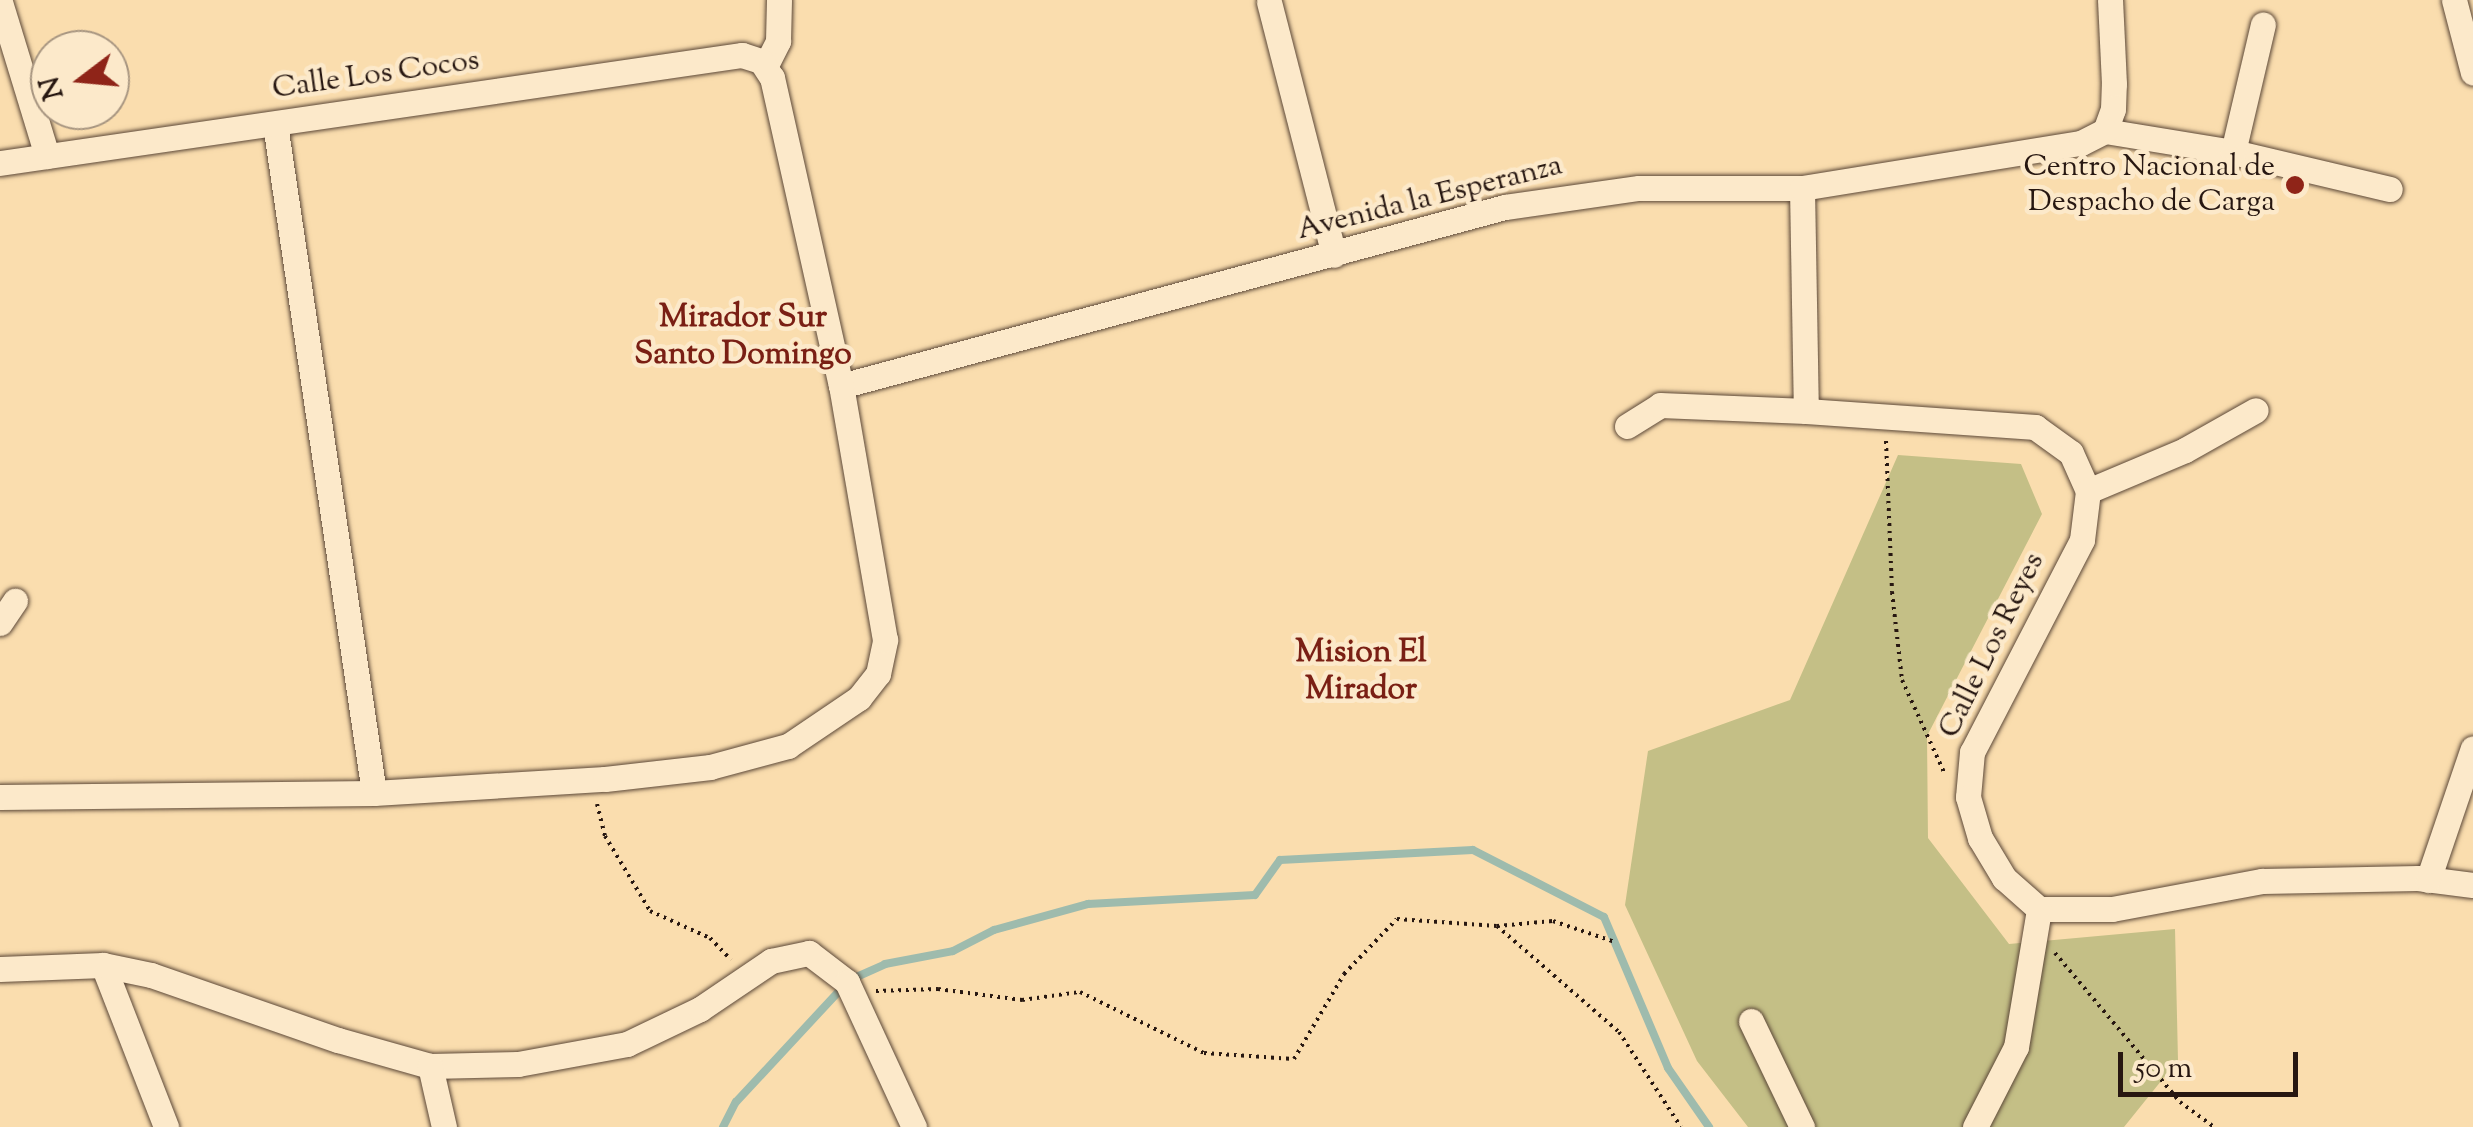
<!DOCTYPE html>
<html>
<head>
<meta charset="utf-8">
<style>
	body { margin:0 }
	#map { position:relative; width:2473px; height:1127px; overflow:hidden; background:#faddae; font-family:"Sorts Mill Goudy",serif }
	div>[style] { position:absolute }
	.green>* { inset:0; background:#c4bf86 }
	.stream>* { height:8px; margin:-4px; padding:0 4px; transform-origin:4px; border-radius:4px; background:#9ebbad }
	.path>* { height:4px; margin-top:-2px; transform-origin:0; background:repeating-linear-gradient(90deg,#271711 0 2.5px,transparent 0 7.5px) }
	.roads { filter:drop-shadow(0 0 2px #5c4838) drop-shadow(0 0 2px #5c4838) }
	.minor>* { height:25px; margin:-12.5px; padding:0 12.5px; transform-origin:12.5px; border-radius:12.5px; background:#fce9ca }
	.dots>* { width:28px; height:28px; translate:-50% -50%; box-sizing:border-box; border:5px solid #fce9ca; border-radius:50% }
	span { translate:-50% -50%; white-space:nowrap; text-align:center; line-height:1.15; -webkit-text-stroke:9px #fce9ca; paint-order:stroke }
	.street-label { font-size:30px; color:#271711 }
	.poi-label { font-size:30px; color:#271711 }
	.right { translate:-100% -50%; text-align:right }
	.neighbourhood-label { font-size:32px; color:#7a1f14; font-weight:700 }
	.north { position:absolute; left:30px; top:30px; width:100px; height:100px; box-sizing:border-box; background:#fce9ca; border:2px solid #a79580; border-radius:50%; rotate:254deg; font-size:28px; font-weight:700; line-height:40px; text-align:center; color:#271711 }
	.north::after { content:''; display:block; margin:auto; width:35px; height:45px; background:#8f2418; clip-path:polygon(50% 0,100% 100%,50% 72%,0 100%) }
	.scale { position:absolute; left:2118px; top:1052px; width:180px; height:45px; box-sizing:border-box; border:5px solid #271711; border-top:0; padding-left:12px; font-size:30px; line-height:35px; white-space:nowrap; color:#271711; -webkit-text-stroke:8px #fce9ca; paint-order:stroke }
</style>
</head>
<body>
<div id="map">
	<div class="green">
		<i style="clip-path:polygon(1898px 455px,2021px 464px,2042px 514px,1927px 736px,1928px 838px,2009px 944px,2175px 929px,2178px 1060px,2124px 1127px,1748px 1127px,1697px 1061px,1625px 905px,1648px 751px,1790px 700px)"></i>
	</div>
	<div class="stream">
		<i style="left:852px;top:979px;width:36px;rotate:-24deg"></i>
		<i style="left:885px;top:964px;width:69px;rotate:-10.8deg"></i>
		<i style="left:953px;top:951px;width:46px;rotate:-27.1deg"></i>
		<i style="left:994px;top:930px;width:98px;rotate:-15.5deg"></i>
		<i style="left:1088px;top:904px;width:167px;rotate:-3.1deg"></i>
		<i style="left:1255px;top:895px;width:43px;rotate:-54.5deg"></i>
		<i style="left:1280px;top:860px;width:193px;rotate:-3deg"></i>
		<i style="left:1473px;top:850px;width:147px;rotate:27.1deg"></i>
		<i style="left:1604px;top:917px;width:164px;rotate:67deg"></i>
		<i style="left:1668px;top:1068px;width:72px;rotate:55.2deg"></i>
		<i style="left:723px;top:1127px;width:28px;rotate:-63deg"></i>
		<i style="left:736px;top:1102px;width:156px;rotate:-47.1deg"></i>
	</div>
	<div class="path">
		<i style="left:1886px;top:441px;width:151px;rotate:87.7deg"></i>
		<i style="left:1892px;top:592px;width:89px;rotate:83.5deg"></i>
		<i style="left:1902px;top:680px;width:101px;rotate:65.5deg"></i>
		<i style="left:597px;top:804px;width:33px;rotate:76deg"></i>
		<i style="left:605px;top:836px;width:87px;rotate:59deg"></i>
		<i style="left:650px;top:911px;width:66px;rotate:24.2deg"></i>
		<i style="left:710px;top:938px;width:30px;rotate:46deg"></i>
		<i style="left:1497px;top:926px;width:162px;rotate:41deg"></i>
		<i style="left:1619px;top:1032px;width:113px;rotate:56.9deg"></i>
		<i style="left:2055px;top:953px;width:194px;rotate:50deg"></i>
		<i style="left:2180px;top:1102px;width:42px;rotate:36.3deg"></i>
		<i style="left:876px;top:991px;width:62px;rotate:-1.8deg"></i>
		<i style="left:938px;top:989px;width:85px;rotate:7.5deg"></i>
		<i style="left:1022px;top:1000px;width:59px;rotate:-7.9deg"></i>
		<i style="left:1080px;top:992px;width:138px;rotate:26.2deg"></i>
		<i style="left:1204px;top:1053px;width:90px;rotate:3.8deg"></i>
		<i style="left:1294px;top:1059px;width:99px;rotate:-59.5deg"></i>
		<i style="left:1344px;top:974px;width:76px;rotate:-46.1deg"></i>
		<i style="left:1397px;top:919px;width:100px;rotate:4deg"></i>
		<i style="left:1497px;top:926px;width:56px;rotate:-5.1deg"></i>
		<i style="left:1553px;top:921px;width:65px;rotate:18.7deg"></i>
	</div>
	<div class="roads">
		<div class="minor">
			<i style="left:2454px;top:0;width:75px;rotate:75.4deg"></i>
			<i style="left:0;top:2px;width:161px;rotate:73deg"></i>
			<i style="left:1269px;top:2px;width:261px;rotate:75.6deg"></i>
			<i style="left:766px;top:65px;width:27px;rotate:-63deg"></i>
			<i style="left:778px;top:41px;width:41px;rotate:-88.6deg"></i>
			<i style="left:275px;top:124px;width:676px;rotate:81.58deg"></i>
			<i style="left:2105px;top:131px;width:130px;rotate:9.3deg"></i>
			<i style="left:2233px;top:152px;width:161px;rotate:13.3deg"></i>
			<i style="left:2105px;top:131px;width:23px;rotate:-70deg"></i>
			<i style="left:2113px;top:109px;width:25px;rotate:-88deg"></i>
			<i style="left:2114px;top:84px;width:84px;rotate:-92.7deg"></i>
			<i style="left:2233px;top:152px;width:131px;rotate:-76.8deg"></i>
			<i style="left:0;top:163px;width:750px;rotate:-8.28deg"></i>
			<i style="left:742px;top:55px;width:20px;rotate:18deg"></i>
			<i style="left:1802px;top:188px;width:223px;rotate:89deg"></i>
			<i style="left:1806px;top:411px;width:230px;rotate:4deg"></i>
			<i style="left:2035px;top:427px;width:44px;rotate:35.8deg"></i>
			<i style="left:2071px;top:453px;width:42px;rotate:65.9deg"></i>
			<i style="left:2088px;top:491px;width:49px;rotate:97deg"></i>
			<i style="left:2082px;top:540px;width:239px;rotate:117.4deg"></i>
			<i style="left:1972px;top:752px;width:45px;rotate:95.1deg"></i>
			<i style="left:1968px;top:797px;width:43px;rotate:73.7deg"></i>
			<i style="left:1980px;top:838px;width:47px;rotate:59deg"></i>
			<i style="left:2004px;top:878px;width:47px;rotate:41.5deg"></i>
			<i style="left:2039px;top:909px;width:73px"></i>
			<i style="left:2112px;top:909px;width:153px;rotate:-10.6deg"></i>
			<i style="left:2262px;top:881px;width:156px;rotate:-1.1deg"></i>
			<i style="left:2418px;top:878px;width:55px;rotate:7.3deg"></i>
			<i style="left:841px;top:386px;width:688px;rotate:-15.09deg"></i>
			<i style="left:1505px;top:207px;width:135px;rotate:-8.1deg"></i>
			<i style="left:1639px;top:188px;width:163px"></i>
			<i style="left:1802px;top:188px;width:283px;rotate:-9.2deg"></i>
			<i style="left:2081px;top:143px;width:27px;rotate:-27deg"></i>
			<i style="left:1627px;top:426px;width:39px;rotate:-32deg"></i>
			<i style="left:1660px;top:405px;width:146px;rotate:2.4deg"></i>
			<i style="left:2088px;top:491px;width:105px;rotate:-22.9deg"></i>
			<i style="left:2185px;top:450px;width:81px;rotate:-29.4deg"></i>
			<i style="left:0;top:623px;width:27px;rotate:-56deg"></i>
			<i style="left:0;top:797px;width:374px;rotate:-0.6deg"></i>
			<i style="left:374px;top:793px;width:231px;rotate:-3.5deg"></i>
			<i style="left:605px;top:779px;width:106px;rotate:-6.5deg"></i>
			<i style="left:710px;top:767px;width:81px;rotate:-15.1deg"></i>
			<i style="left:788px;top:746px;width:86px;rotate:-34.1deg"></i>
			<i style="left:859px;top:698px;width:31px;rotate:-52deg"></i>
			<i style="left:878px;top:674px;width:35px;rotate:-78deg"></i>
			<i style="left:885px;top:640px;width:258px;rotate:-99.8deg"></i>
			<i style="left:841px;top:386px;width:316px;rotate:-102.6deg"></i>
			<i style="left:772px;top:78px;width:20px;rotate:-123deg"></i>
			<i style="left:2428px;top:880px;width:139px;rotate:-71.2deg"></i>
			<i style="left:103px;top:965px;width:174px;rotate:68.7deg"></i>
			<i style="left:0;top:969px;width:103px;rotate:-2.2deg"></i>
			<i style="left:103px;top:965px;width:49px;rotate:11.8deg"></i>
			<i style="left:151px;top:975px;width:198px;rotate:19.2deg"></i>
			<i style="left:338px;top:1040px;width:96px;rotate:15.8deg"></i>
			<i style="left:430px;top:1066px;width:88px;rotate:-1.3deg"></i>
			<i style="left:518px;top:1064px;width:111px;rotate:-10.4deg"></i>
			<i style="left:627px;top:1044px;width:81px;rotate:-25.6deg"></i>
			<i style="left:700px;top:1009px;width:86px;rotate:-34.1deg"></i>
			<i style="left:771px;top:961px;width:39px;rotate:-12deg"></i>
			<i style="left:809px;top:953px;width:48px;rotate:37.3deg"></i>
			<i style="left:847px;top:982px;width:160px;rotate:65.2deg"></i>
			<i style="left:1751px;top:1021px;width:118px;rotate:64.3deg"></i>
			<i style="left:430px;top:1066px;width:63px;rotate:77.1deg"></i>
			<i style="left:1975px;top:1127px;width:90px;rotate:-62.9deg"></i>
			<i style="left:2016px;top:1047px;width:140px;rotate:-80.5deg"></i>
		</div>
	</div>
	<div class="dots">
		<i style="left:2295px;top:185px;background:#8f2418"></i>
	</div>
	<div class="street-label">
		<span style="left:376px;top:76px;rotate:-8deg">Calle Los Cocos</span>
		<span style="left:1430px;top:199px;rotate:-14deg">Avenida la Esperanza</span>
		<span style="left:1993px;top:646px;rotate:-64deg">Calle Los Reyes</span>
	</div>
	<div class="poi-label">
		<span class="right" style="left:2275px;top:185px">Centro Nacional de<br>Despacho de Carga</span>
	</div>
	<div class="neighbourhood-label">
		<span style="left:743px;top:337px">Mirador Sur<br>Santo Domingo</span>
		<span style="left:1361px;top:672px">Mision El<br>Mirador</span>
	</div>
	<div class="north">N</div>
	<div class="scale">50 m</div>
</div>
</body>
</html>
